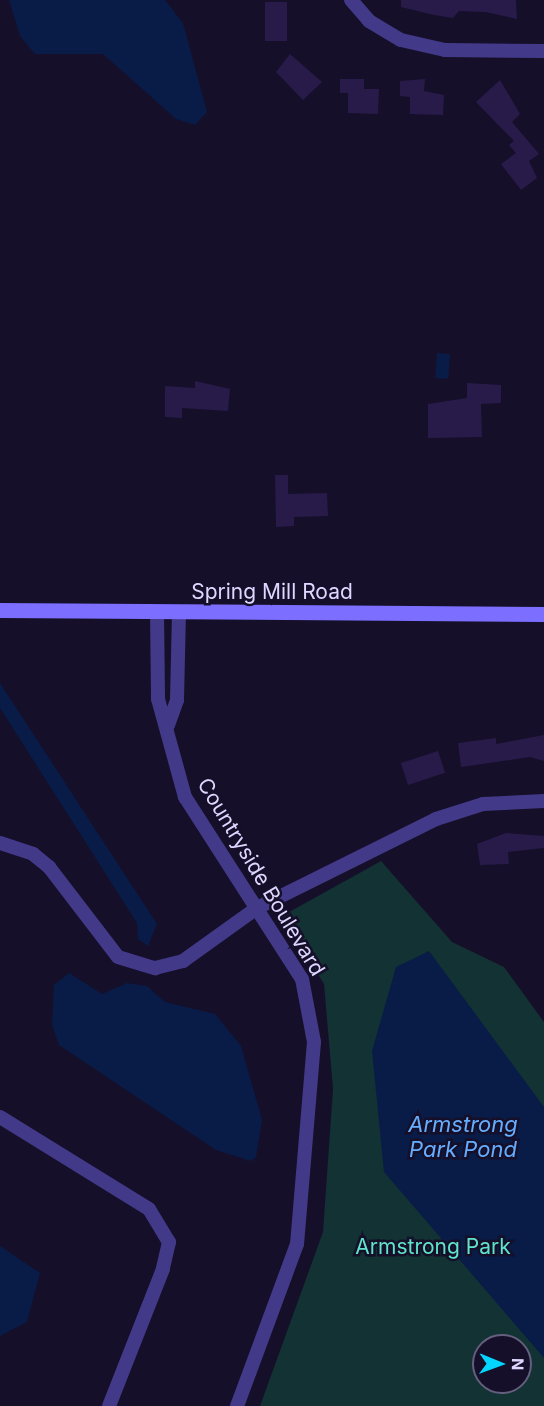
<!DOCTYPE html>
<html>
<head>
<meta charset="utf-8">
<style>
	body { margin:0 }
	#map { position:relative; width:544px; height:1406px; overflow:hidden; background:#150f29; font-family:Inter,sans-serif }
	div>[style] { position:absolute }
	.green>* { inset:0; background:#123233 }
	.water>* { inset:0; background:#091c48; transform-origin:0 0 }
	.building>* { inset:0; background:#281b4a; transform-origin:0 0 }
	.street>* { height:14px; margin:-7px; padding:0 7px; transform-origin:7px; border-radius:7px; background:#423a89 }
	.secondary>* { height:15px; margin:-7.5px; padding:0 7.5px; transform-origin:7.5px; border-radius:7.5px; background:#7c6eff }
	span { translate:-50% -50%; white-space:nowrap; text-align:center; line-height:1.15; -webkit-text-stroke:5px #150f29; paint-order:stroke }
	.street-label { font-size:21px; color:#ded7ff }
	.park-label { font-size:21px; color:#5fe3cb }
	.water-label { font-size:22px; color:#65adff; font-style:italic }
	.north { position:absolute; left:472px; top:1334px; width:60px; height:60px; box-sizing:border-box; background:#150f29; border:2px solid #655f7f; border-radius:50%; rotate:91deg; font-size:16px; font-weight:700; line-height:24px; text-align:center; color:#ded7ff }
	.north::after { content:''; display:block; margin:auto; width:21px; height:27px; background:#03d5ff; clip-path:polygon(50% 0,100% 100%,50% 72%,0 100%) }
</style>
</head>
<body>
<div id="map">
	<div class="green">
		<i style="clip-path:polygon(evenodd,381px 861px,452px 942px,504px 967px,544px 1022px,544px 1406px,260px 1406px,323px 1232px,333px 1089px,324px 984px,282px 916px,381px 861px,484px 1346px,520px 1346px,520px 1382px,484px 1382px,484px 1346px)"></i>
	</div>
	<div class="water">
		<i style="clip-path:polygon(9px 0,165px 0,183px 23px,207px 112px,195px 125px,176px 119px,103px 54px,35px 54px,20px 36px)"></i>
		<i style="left:437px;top:353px;width:13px;height:25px;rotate:4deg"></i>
		<i style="clip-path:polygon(0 683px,157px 924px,148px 946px,138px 939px,137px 923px,0 708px)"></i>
		<i style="clip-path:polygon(429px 951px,544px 1107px,544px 1358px,384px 1172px,372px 1051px,396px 967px)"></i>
		<i style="clip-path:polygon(69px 973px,102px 994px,127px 983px,147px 986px,165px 1002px,215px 1014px,241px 1046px,262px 1120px,256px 1157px,251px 1161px,216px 1150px,59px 1045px,52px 1025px,54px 985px)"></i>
		<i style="clip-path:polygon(0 1246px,40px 1273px,27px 1322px,0 1336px)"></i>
	</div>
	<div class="building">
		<i style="clip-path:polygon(401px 0,516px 0,517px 19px,486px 12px,459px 11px,453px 18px,434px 15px,401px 7px)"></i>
		<i style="left:265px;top:2px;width:22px;height:39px"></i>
		<i style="clip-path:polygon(290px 54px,322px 82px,303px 100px,276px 72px)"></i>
		<i style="clip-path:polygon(340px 79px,364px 79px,364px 89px,379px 89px,378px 114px,348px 113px,348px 93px,340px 93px)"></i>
		<i style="clip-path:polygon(425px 79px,424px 91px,444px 95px,443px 115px,410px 114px,410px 97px,400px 96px,400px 81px)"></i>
		<i style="clip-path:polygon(500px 80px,520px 114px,512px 122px,539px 154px,529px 161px,537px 178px,521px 190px,501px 164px,516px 153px,509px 145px,514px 141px,476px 102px)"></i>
		<i style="clip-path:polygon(195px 381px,230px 389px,228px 411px,182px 408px,182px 418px,165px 417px,165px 386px,195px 388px)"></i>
		<i style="clip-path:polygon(467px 383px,501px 385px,501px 403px,481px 404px,482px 437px,428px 438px,428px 404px,467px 398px)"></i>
		<i style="clip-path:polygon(275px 475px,288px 475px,288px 494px,327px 493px,328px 516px,294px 517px,294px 526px,276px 527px)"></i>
		<i style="clip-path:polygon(544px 735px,544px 761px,530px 757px,461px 767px,458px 743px,496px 738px,496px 744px)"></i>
		<i style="left:438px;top:751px;width:23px;height:39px;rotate:72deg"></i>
		<i style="clip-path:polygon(506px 833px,544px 836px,544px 848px,508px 852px,509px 864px,480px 865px,477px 844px)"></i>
	</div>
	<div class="street">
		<i style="left:351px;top:0;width:28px;rotate:49deg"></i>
		<i style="left:369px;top:21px;width:37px;rotate:31deg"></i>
		<i style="left:401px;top:40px;width:45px;rotate:12.8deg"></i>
		<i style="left:445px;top:50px;width:99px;rotate:0.6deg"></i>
		<i style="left:157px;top:613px;width:86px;rotate:89.3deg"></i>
		<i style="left:158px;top:699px;width:102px;rotate:74.6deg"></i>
		<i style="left:185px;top:797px;width:216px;rotate:57.3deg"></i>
		<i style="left:302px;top:979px;width:64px;rotate:79.2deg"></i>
		<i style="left:314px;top:1042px;width:203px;rotate:94.8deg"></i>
		<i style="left:297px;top:1244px;width:173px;rotate:110.3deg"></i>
		<i style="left:168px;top:725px;width:27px;rotate:-70deg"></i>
		<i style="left:177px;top:700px;width:87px;rotate:-88.7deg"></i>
		<i style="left:0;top:843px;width:35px;rotate:18deg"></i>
		<i style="left:33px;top:854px;width:21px;rotate:39deg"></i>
		<i style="left:49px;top:867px;width:113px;rotate:52.5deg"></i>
		<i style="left:118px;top:957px;width:39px;rotate:17deg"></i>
		<i style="left:155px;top:968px;width:29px;rotate:-14deg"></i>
		<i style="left:183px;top:961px;width:91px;rotate:-35.6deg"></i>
		<i style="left:257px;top:908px;width:200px;rotate:-26.4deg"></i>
		<i style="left:436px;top:819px;width:49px;rotate:-17.7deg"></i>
		<i style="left:483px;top:804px;width:61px;rotate:-2.8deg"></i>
		<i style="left:0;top:1117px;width:175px;rotate:31.7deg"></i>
		<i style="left:149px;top:1209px;width:39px;rotate:59deg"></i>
		<i style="left:169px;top:1242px;width:28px;rotate:103deg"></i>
		<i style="left:163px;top:1269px;width:147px;rotate:111.5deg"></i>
	</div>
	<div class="secondary">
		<i style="left:0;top:610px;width:544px;rotate:0.42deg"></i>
	</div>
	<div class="street-label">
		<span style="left:272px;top:592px">Spring Mill Road</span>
		<span style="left:261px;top:877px;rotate:59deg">Countryside Boulevard</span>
	</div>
	<div class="park-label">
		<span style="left:433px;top:1247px">Armstrong Park</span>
	</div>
	<div class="water-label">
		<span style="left:463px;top:1137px">Armstrong<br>Park Pond</span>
	</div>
	<div class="north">N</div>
</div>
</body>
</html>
